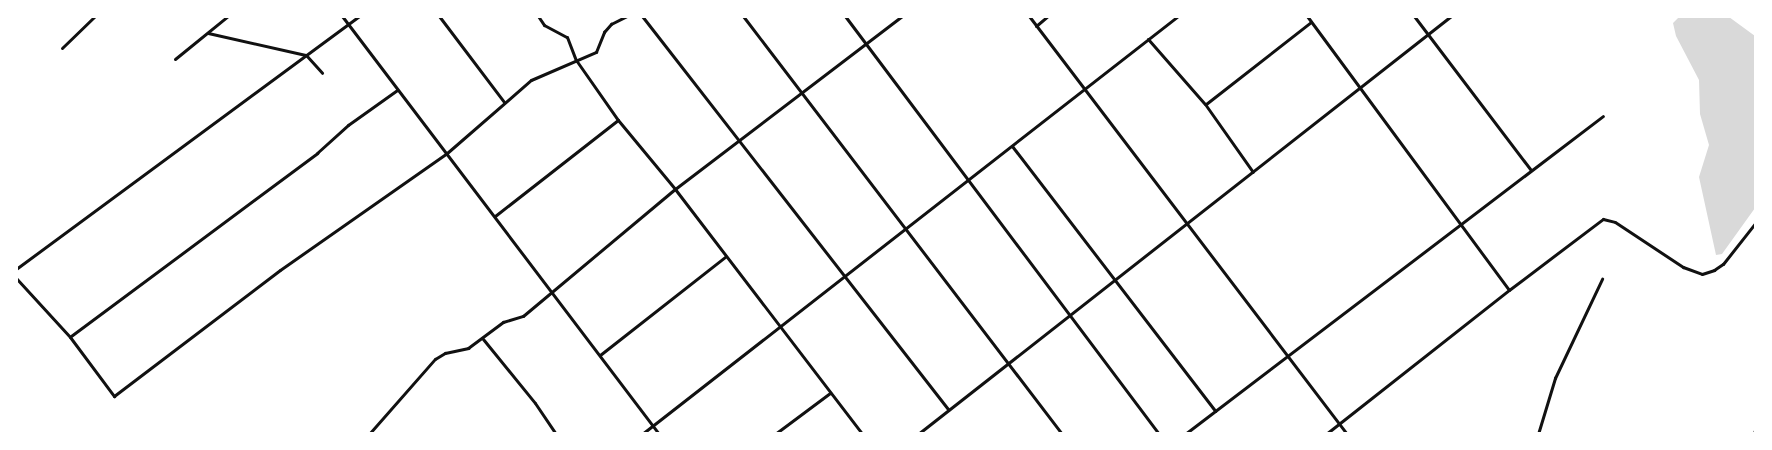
<!DOCTYPE html>
<html>
<head>
<meta charset="utf-8">
<style>
	body { margin:0 }
	#map { position:relative; width:1772px; height:450px; overflow:hidden; background:#fff; font-family:"PT Sans Narrow",sans-serif }
	div>[style] { position:absolute }
	.water>* { inset:0; background:#d9d9d9 }
	.minor>* { height:3px; margin:-1.5px; padding:0 1.5px; transform-origin:1.5px; border-radius:1.5px; background:#111 }
	.rail>* { height:2px; margin:-1px; padding:0 1px; transform-origin:1px; border-radius:1px; background:#707070 }
	span { translate:-50% -50%; white-space:nowrap; text-align:center; line-height:1.15; -webkit-text-stroke:6px #fff; paint-order:stroke }
	.frame { position:absolute; inset:0; border:18px solid #fff; pointer-events:none }
</style>
</head>
<body>
<div id="map">
	<div class="water">
		<i style="clip-path:polygon(1680px 16px,1729px 17px,1755px 36px,1755px 208px,1722px 254px,1716px 255px,1699px 177px,1709px 145px,1700px 114px,1699px 80px,1676px 36px,1673px 23px)"></i>
	</div>
	<div class="minor">
		<i style="left:342px;top:16px;width:525px;rotate:52.82deg"></i>
		<i style="left:439px;top:16px;width:108px;rotate:52.9deg"></i>
		<i style="left:538px;top:16px;width:11px;rotate:56deg"></i>
		<i style="left:544px;top:25px;width:26px;rotate:28deg"></i>
		<i style="left:567px;top:37px;width:25px;rotate:69deg"></i>
		<i style="left:576px;top:60px;width:73px;rotate:55deg"></i>
		<i style="left:618px;top:120px;width:89px;rotate:50.4deg"></i>
		<i style="left:675px;top:189px;width:308px;rotate:52.6deg"></i>
		<i style="left:642px;top:16px;width:499px;rotate:52.1deg"></i>
		<i style="left:743px;top:16px;width:526px;rotate:52.65deg"></i>
		<i style="left:845px;top:16px;width:523px;rotate:53.09deg"></i>
		<i style="left:1029px;top:16px;width:525px;rotate:52.74deg"></i>
		<i style="left:1307px;top:16px;width:340px;rotate:53.6deg"></i>
		<i style="left:1509px;top:290px;width:118px;rotate:-37.1deg"></i>
		<i style="left:1603px;top:219px;width:12px;rotate:14deg"></i>
		<i style="left:1615px;top:222px;width:82px;rotate:33.5deg"></i>
		<i style="left:1683px;top:267px;width:20px;rotate:20deg"></i>
		<i style="left:1702px;top:274px;width:13px;rotate:-18deg"></i>
		<i style="left:1714px;top:270px;width:11px;rotate:-34deg"></i>
		<i style="left:1723px;top:264px;width:53px;rotate:-51.8deg"></i>
		<i style="left:1414px;top:16px;width:193px;rotate:52.8deg"></i>
		<i style="left:1036px;top:26px;width:16px;rotate:-40deg"></i>
		<i style="left:208px;top:33px;width:100px;rotate:12.7deg"></i>
		<i style="left:306px;top:55px;width:24px;rotate:48deg"></i>
		<i style="left:1148px;top:39px;width:86px;rotate:48.8deg"></i>
		<i style="left:1205px;top:104px;width:83px;rotate:54.8deg"></i>
		<i style="left:62px;top:48px;width:46px;rotate:-44.1deg"></i>
		<i style="left:175px;top:59px;width:68px;rotate:-39.1deg"></i>
		<i style="left:1206px;top:104px;width:133px;rotate:-38deg"></i>
		<i style="left:1012px;top:146px;width:334px;rotate:52.5deg"></i>
		<i style="left:495px;top:216px;width:156px;rotate:-38deg"></i>
		<i style="left:16px;top:269px;width:426px;rotate:-36.4deg"></i>
		<i style="left:16px;top:278px;width:80px;rotate:47.5deg"></i>
		<i style="left:70px;top:337px;width:74px;rotate:53.3deg"></i>
		<i style="left:114px;top:396px;width:208px;rotate:-37.2deg"></i>
		<i style="left:280px;top:270px;width:204px;rotate:-35deg"></i>
		<i style="left:447px;top:153px;width:111px;rotate:-41deg"></i>
		<i style="left:531px;top:80px;width:71px;rotate:-23.3deg"></i>
		<i style="left:596px;top:52px;width:22px;rotate:-68deg"></i>
		<i style="left:604px;top:32px;width:11px;rotate:-49deg"></i>
		<i style="left:611px;top:24px;width:18px;rotate:-27deg"></i>
		<i style="left:71px;top:336px;width:307px;rotate:-36.6deg"></i>
		<i style="left:317px;top:153px;width:42px;rotate:-42.1deg"></i>
		<i style="left:348px;top:125px;width:60px;rotate:-35.5deg"></i>
		<i style="left:483px;top:339px;width:82px;rotate:50.9deg"></i>
		<i style="left:535px;top:403px;width:37px;rotate:56deg"></i>
		<i style="left:600px;top:355px;width:159px;rotate:-38.1deg"></i>
		<i style="left:369px;top:434px;width:100px;rotate:-48.7deg"></i>
		<i style="left:435px;top:359px;width:12px;rotate:-31deg"></i>
		<i style="left:445px;top:353px;width:24px;rotate:-12deg"></i>
		<i style="left:468px;top:348px;width:44px;rotate:-36.6deg"></i>
		<i style="left:503px;top:322px;width:21px;rotate:-17deg"></i>
		<i style="left:523px;top:316px;width:198px;rotate:-39.9deg"></i>
		<i style="left:675px;top:189px;width:285px;rotate:-37.3deg"></i>
		<i style="left:642px;top:434px;width:680px;rotate:-37.95deg"></i>
		<i style="left:775px;top:434px;width:69px;rotate:-36.7deg"></i>
		<i style="left:918px;top:434px;width:677px;rotate:-38.1deg"></i>
		<i style="left:1185px;top:434px;width:525px;rotate:-37.26deg"></i>
		<i style="left:1326px;top:434px;width:233px;rotate:-38.2deg"></i>
		<i style="left:1538px;top:434px;width:59px;rotate:-73.1deg"></i>
		<i style="left:1555px;top:378px;width:110px;rotate:-64.6deg"></i>
	</div>
	<div class="rail">
		<i style="left:1753px;top:434px;width:6px;rotate:-59deg"></i>
	</div>
	<div class="frame"></div>
</div>
</body>
</html>
